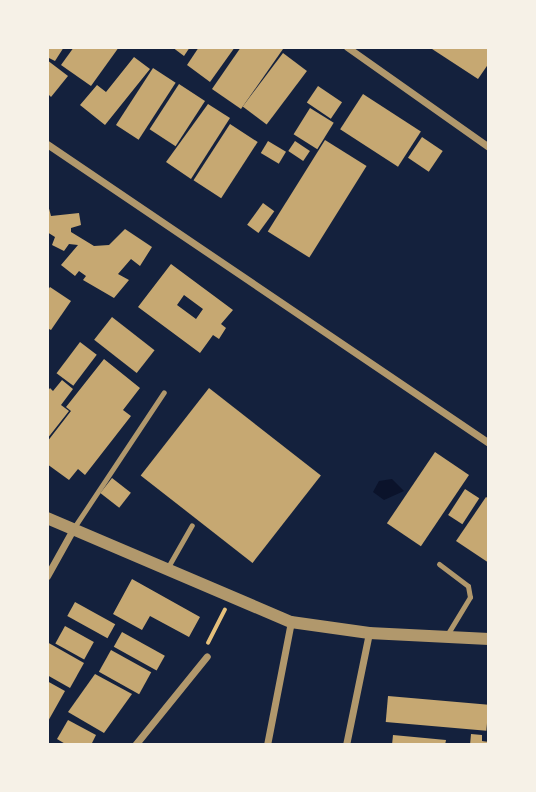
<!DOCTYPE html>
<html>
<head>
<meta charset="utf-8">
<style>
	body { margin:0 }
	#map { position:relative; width:536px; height:792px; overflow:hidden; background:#14213d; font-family:"DejaVu Sans",sans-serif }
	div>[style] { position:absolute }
	.water>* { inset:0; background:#0b132b }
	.building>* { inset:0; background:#c6a872; transform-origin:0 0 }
	.path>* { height:3.5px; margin:-1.75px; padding:0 1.75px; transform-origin:1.75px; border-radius:1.75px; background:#e5c07b }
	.service>* { height:5px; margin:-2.5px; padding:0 2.5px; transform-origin:2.5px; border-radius:2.5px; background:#b1986c }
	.minor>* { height:7px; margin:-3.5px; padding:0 3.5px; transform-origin:3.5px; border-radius:3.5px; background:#b1986c }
	.tertiary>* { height:12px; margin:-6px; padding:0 6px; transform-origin:6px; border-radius:6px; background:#b1986c }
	span { translate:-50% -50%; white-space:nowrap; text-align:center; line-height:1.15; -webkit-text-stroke:5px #f6f1e7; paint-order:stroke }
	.frame { position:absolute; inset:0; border:49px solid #f6f1e7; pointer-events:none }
</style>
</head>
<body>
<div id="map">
	<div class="water">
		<i style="clip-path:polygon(392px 479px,404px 491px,384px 500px,373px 492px,379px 481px)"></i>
	</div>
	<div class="building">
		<i style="clip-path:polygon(47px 47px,64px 47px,55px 61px,47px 57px)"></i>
		<i style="clip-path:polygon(74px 47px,119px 47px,91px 86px,61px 65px)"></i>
		<i style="clip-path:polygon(172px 47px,190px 47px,184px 56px)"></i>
		<i style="clip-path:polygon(199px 47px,235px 47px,210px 82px,187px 65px)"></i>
		<i style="clip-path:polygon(241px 47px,283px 49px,241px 109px,212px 89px)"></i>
		<i style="clip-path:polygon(429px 47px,489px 47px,489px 63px,478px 79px)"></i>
		<i style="left:283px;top:53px;width:30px;height:67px;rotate:37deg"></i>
		<i style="clip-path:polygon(134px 57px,150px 69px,105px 125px,80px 105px,97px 85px,106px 92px)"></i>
		<i style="clip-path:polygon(47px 60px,68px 76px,51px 97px,47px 93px)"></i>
		<i style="left:153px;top:68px;width:27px;height:68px;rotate:33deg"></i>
		<i style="left:179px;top:84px;width:31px;height:54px;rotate:33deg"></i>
		<i style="left:318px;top:86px;width:29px;height:20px;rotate:34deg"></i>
		<i style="left:363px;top:94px;width:69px;height:42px;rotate:33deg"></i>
		<i style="clip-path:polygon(208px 104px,230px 118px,191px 179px,166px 162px)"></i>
		<i style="left:310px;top:108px;width:28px;height:31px;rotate:32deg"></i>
		<i style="left:230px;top:124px;width:33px;height:67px;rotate:33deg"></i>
		<i style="left:422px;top:137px;width:25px;height:25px;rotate:34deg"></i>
		<i style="left:325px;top:140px;width:49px;height:108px;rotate:32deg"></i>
		<i style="left:268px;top:141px;width:21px;height:14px;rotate:31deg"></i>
		<i style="left:295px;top:141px;width:18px;height:12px;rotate:34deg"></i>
		<i style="clip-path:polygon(47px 201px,51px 216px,79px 213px,81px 225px,71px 228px,71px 232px,94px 246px,109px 245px,125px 229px,152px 247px,140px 266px,131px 259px,118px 274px,129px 280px,114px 298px,83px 280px,86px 276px,79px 271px,75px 276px,61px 265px,78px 245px,69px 244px,64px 251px,52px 245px,55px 237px,47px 232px)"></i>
		<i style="left:263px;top:203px;width:14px;height:27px;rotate:36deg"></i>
		<i style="clip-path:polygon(evenodd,171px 264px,233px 310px,221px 324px,226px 328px,219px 339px,213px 335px,200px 353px,138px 307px,171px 264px,184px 295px,203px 309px,196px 319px,177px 305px,184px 295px)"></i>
		<i style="clip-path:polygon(50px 287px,71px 301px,51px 330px,47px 328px,47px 291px)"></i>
		<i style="left:112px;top:317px;width:54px;height:29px;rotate:38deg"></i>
		<i style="left:80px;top:342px;width:21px;height:39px;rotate:37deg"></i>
		<i style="clip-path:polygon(104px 359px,140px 388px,123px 410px,131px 416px,85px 475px,78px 469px,69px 480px,47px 464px,47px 442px,71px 411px,66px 407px)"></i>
		<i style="clip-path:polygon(62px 380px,73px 389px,61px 405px,69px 411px,47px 439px,47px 392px,50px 388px,53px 391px)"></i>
		<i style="left:209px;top:388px;width:142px;height:111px;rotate:38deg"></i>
		<i style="left:435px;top:452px;width:41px;height:86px;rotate:34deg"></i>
		<i style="left:112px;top:478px;width:24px;height:19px;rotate:38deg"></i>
		<i style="left:465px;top:489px;width:17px;height:31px;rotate:33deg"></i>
		<i style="clip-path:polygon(486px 497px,489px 499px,489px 563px,456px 541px)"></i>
		<i style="clip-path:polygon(132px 579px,200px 617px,189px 637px,150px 616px,142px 630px,113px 614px)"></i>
		<i style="left:75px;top:602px;width:46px;height:16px;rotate:29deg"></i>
		<i style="left:65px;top:626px;width:33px;height:20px;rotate:29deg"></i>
		<i style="left:122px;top:632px;width:49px;height:17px;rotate:29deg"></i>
		<i style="clip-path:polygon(47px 642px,84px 663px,70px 688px,47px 675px)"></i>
		<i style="left:111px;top:650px;width:46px;height:25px;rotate:29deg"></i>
		<i style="clip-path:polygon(95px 674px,132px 694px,104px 733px,68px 712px)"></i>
		<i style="clip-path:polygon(47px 681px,65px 691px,47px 723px)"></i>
		<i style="left:388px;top:696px;width:101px;height:26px;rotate:5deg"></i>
		<i style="clip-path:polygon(68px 720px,96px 735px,91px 745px,67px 745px,57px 739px)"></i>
		<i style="clip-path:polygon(471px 734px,482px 735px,482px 741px,489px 742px,489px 745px,470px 745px)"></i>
		<i style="clip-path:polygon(393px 735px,446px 740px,445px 745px,392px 745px)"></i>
	</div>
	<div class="path">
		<i style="left:208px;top:643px;width:37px;rotate:-63deg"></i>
	</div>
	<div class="service">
		<i style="left:73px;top:529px;width:164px;rotate:-56.4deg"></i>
		<i style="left:439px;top:564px;width:36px;rotate:37deg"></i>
		<i style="left:468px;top:586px;width:11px;rotate:80deg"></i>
		<i style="left:470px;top:597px;width:44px;rotate:121.2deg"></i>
		<i style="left:168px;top:567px;width:48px;rotate:-60.3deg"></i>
	</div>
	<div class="minor">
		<i style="left:347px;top:47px;width:174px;rotate:35.2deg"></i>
		<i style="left:47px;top:144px;width:534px;rotate:34.08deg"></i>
		<i style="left:47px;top:576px;width:51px;rotate:-60.9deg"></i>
		<i style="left:135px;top:745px;width:114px;rotate:-51deg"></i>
		<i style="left:267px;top:745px;width:125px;rotate:-79deg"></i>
		<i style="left:346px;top:745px;width:114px;rotate:-78.4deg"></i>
	</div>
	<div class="tertiary">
		<i style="left:47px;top:518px;width:265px;rotate:23.1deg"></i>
		<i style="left:291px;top:622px;width:79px;rotate:8deg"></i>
		<i style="left:369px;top:633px;width:120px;rotate:2.9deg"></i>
	</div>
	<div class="frame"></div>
</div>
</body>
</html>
